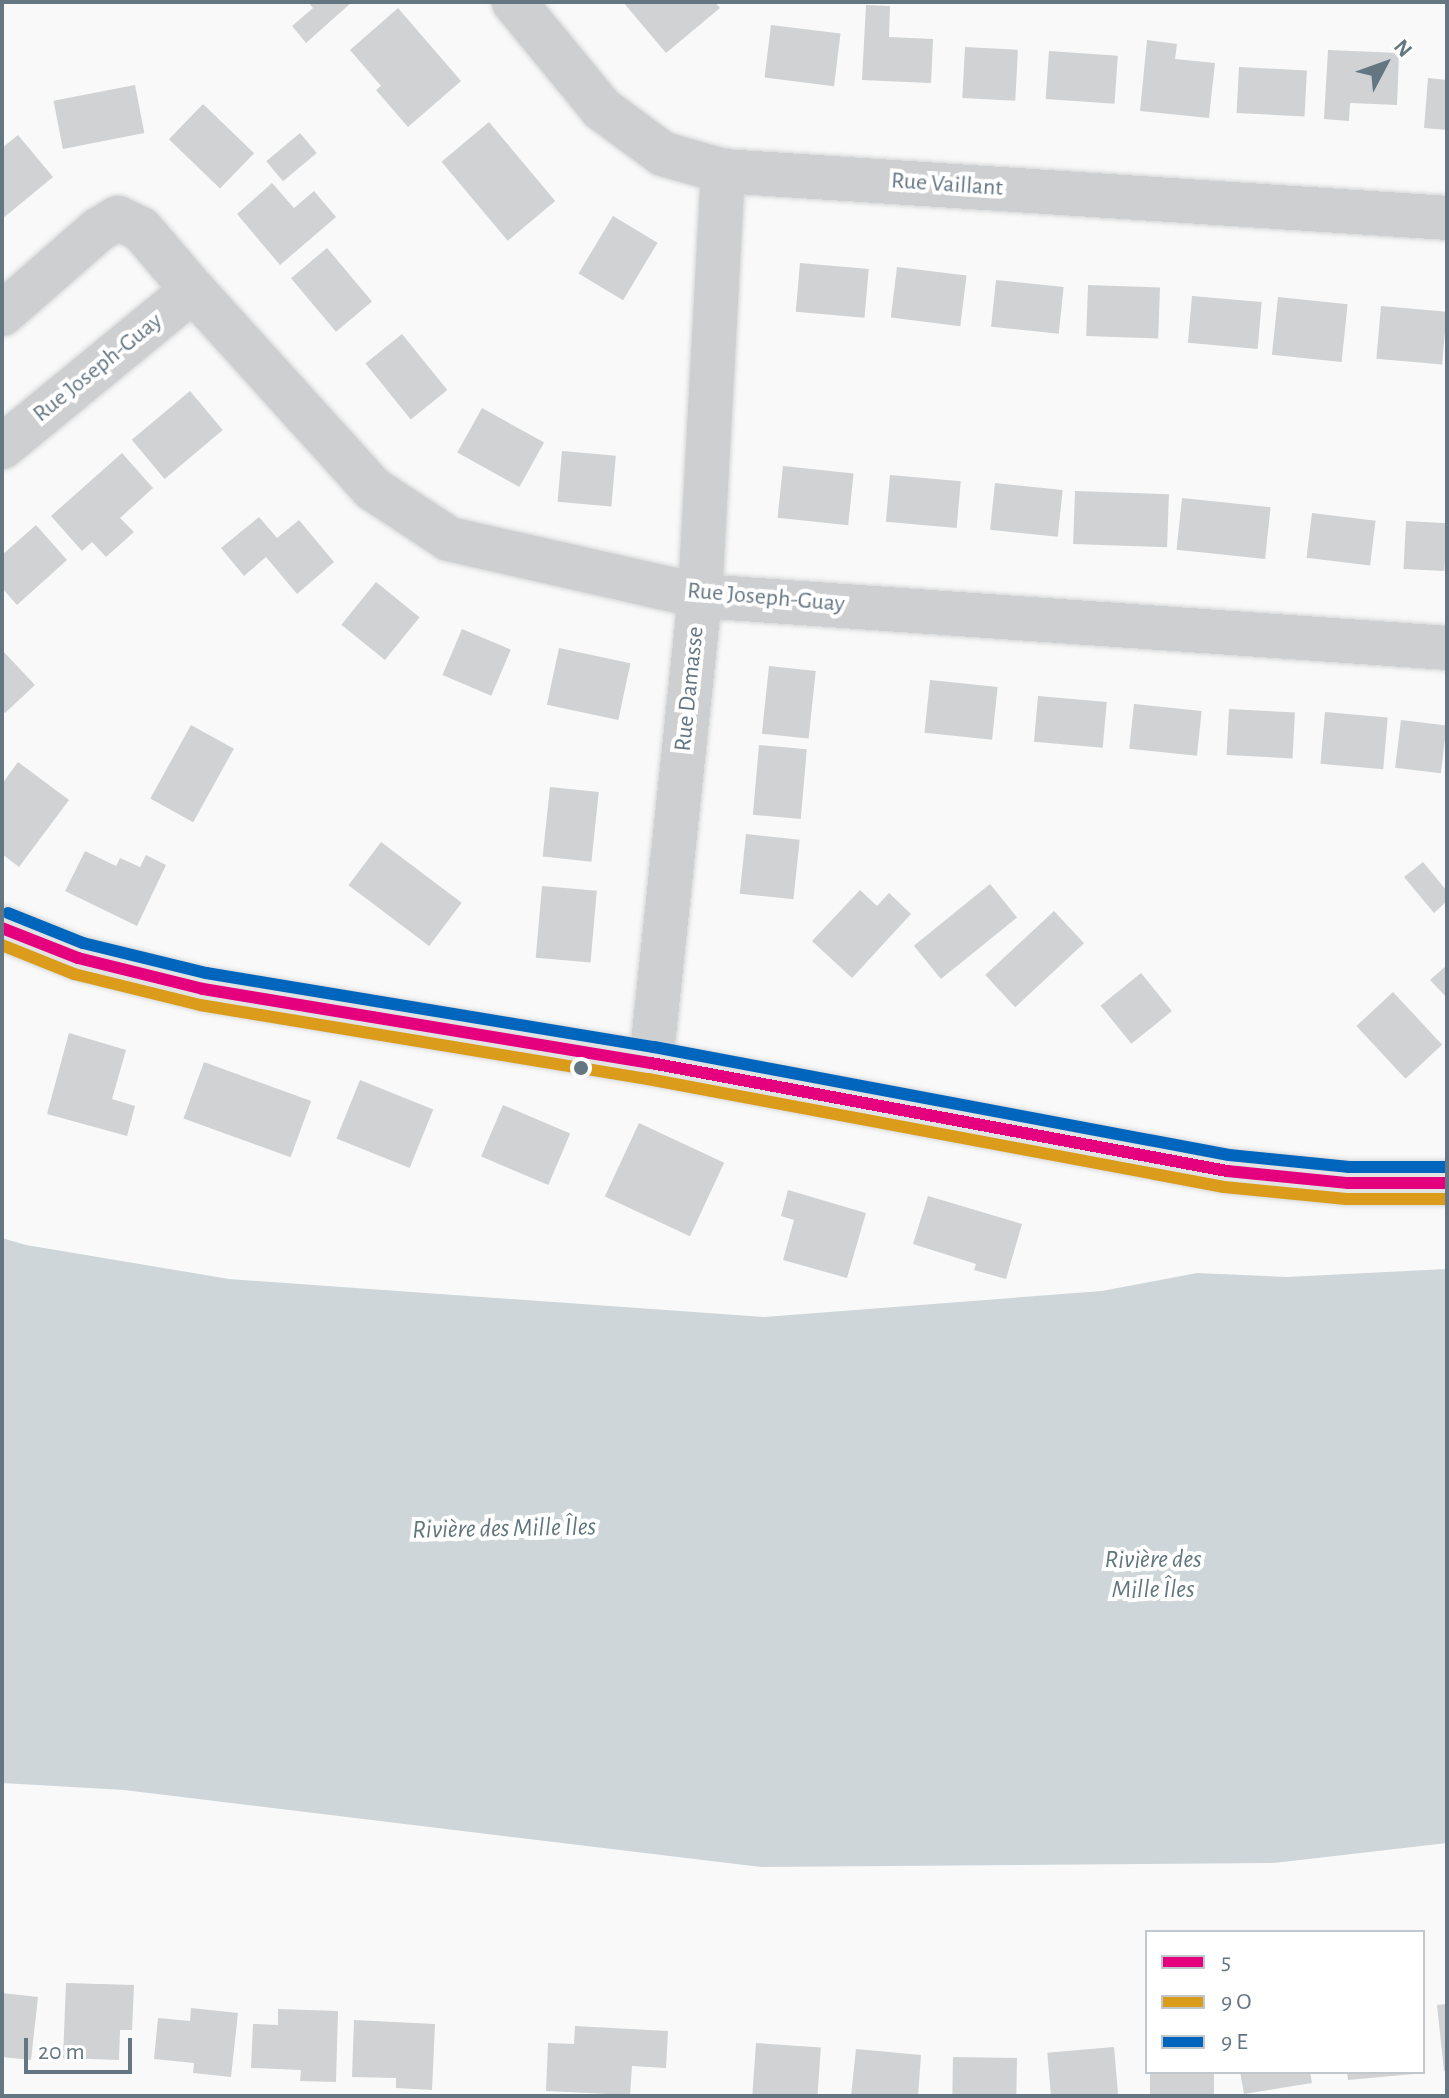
<!DOCTYPE html>
<html>
<head>
<meta charset="utf-8">
<style>
	body { margin:0 }
	#map { position:relative; width:1449px; height:2098px; overflow:hidden; background:#f9f9f9; font-family:"Alegreya Sans",sans-serif }
	div>[style] { position:absolute }
	.water>* { inset:0; background:#ced6d9 }
	.building>* { inset:0; background:#d0d2d3; transform-origin:0 0 }
	.roads { filter:drop-shadow(0 0 2px #d5d6d7) drop-shadow(0 0 2px #d5d6d7) }
	.minor>* { height:44px; margin:-22px; padding:0 22px; transform-origin:22px; border-radius:22px; background:#cecfd0 }
	.major>* { height:44px; margin:-22px; padding:0 22px; transform-origin:22px; border-radius:22px; background:#e1e2e2 }
	.bus-1>* { height:12px; margin:-6px; padding:0 6px; transform-origin:6px; border-radius:6px; background:#e5007d }
	.bus-2>* { height:12px; margin:-6px; padding:0 6px; transform-origin:6px; border-radius:6px; background:#da9c1a }
	.bus-3>* { height:12px; margin:-6px; padding:0 6px; transform-origin:6px; border-radius:6px; background:#0065bd }
	.dots>* { width:22px; height:22px; translate:-50% -50%; box-sizing:border-box; border:4px solid #fff; border-radius:50% }
	span { translate:-50% -50%; white-space:nowrap; text-align:center; line-height:1.15; -webkit-text-stroke:8px #fff; paint-order:stroke }
	.street-label { font-size:24px; color:#657683 }
	.water-label { font-size:26px; color:#60757c; font-style:italic }
	.frame { position:absolute; inset:0; border:4px solid #657683; pointer-events:none }
	.legend { position:absolute; left:1145px; top:1930px; width:280px; height:144px; box-sizing:border-box; background:#fff; border:2px solid #c1c8cd; margin:0; padding:10px 14px; list-style:none; font-size:24px; color:#657683 }
	.legend li { display:flex; align-items:center; gap:16px; height:40px }
	.legend b { width:40px; border:2px solid #c1c8cd }
	.north { position:absolute; left:1345px; top:24px; width:80px; height:80px; -webkit-text-stroke:6px #fff; paint-order:stroke; rotate:49deg; font-size:22px; font-weight:700; line-height:32px; text-align:center; color:#657683 }
	.north::after { content:''; display:block; margin:auto; width:28px; height:36px; background:#657683; clip-path:polygon(50% 0,100% 100%,50% 72%,0 100%) }
	.scale { position:absolute; left:24px; top:2038px; width:108px; height:36px; box-sizing:border-box; border:4px solid #657683; border-top:0; padding-left:10px; font-size:24px; line-height:28px; white-space:nowrap; color:#657683; -webkit-text-stroke:6px #fff; paint-order:stroke }
</style>
</head>
<body>
<div id="map">
	<div class="water">
		<i style="clip-path:polygon(2px 1238px,26px 1245px,229px 1279px,764px 1317px,1102px 1291px,1197px 1273px,1287px 1277px,1447px 1269px,1447px 1843px,1274px 1863px,761px 1867px,124px 1790px,2px 1783px)"></i>
	</div>
	<div class="building">
		<i style="clip-path:polygon(308px 2px,352px 2px,306px 43px,292px 26px,313px 8px)"></i>
		<i style="clip-path:polygon(623px 2px,715px 2px,720px 8px,666px 53px)"></i>
		<i style="clip-path:polygon(866px 5px,890px 6px,889px 37px,933px 39px,931px 83px,862px 80px)"></i>
		<i style="clip-path:polygon(398px 8px,461px 81px,408px 127px,376px 90px,381px 86px,350px 50px)"></i>
		<i style="left:771px;top:25px;width:70px;height:53px;rotate:7deg"></i>
		<i style="clip-path:polygon(1147px 40px,1177px 44px,1175px 59px,1215px 63px,1209px 118px,1140px 111px)"></i>
		<i style="left:965px;top:47px;width:53px;height:51px;rotate:3deg"></i>
		<i style="clip-path:polygon(1328px 50px,1399px 53px,1397px 105px,1350px 103px,1349px 121px,1324px 119px)"></i>
		<i style="left:1049px;top:51px;width:69px;height:48px;rotate:4deg"></i>
		<i style="left:1239px;top:67px;width:68px;height:46px;rotate:3deg"></i>
		<i style="clip-path:polygon(1428px 78px,1447px 80px,1447px 130px,1424px 128px)"></i>
		<i style="left:135px;top:85px;width:49px;height:83px;rotate:79deg"></i>
		<i style="left:203px;top:104px;width:71px;height:49px;rotate:44deg"></i>
		<i style="left:489px;top:122px;width:103px;height:62px;rotate:50deg"></i>
		<i style="left:300px;top:133px;width:26px;height:44px;rotate:50deg"></i>
		<i style="clip-path:polygon(18px 135px,53px 177px,2px 219px,2px 148px)"></i>
		<i style="clip-path:polygon(272px 183px,294px 208px,314px 191px,336px 217px,280px 265px,237px 214px)"></i>
		<i style="left:613px;top:216px;width:52px;height:67px;rotate:31deg"></i>
		<i style="left:327px;top:248px;width:70px;height:47px;rotate:50deg"></i>
		<i style="left:800px;top:263px;width:69px;height:49px;rotate:5deg"></i>
		<i style="left:897px;top:267px;width:70px;height:51px;rotate:7deg"></i>
		<i style="left:996px;top:280px;width:68px;height:47px;rotate:6deg"></i>
		<i style="left:1088px;top:285px;width:72px;height:51px;rotate:2deg"></i>
		<i style="left:1192px;top:296px;width:70px;height:47px;rotate:5deg"></i>
		<i style="left:1278px;top:297px;width:70px;height:58px;rotate:6deg"></i>
		<i style="left:1381px;top:306px;width:66px;height:53px;rotate:5deg"></i>
		<i style="left:402px;top:334px;width:72px;height:47px;rotate:51deg"></i>
		<i style="left:190px;top:391px;width:51px;height:76px;rotate:50deg"></i>
		<i style="left:482px;top:408px;width:71px;height:51px;rotate:29deg"></i>
		<i style="left:562px;top:451px;width:54px;height:51px;rotate:5deg"></i>
		<i style="clip-path:polygon(122px 453px,153px 488px,120px 518px,134px 532px,106px 557px,92px 542px,82px 551px,51px 516px)"></i>
		<i style="left:783px;top:466px;width:71px;height:52px;rotate:6deg"></i>
		<i style="left:890px;top:475px;width:71px;height:47px;rotate:5deg"></i>
		<i style="left:995px;top:483px;width:68px;height:47px;rotate:6deg"></i>
		<i style="left:1075px;top:491px;width:94px;height:53px;rotate:2deg"></i>
		<i style="left:1182px;top:498px;width:89px;height:52px;rotate:6deg"></i>
		<i style="left:1312px;top:513px;width:64px;height:45px;rotate:7deg"></i>
		<i style="clip-path:polygon(259px 517px,277px 538px,299px 520px,334px 562px,297px 594px,266px 557px,244px 576px,221px 548px)"></i>
		<i style="left:1406px;top:521px;width:41px;height:48px;rotate:3deg"></i>
		<i style="clip-path:polygon(36px 525px,67px 560px,17px 605px,2px 588px,2px 555px)"></i>
		<i style="left:376px;top:582px;width:56px;height:55px;rotate:39deg"></i>
		<i style="left:462px;top:629px;width:53px;height:50px;rotate:23deg"></i>
		<i style="left:559px;top:648px;width:73px;height:58px;rotate:12deg"></i>
		<i style="clip-path:polygon(2px 650px,35px 685px,5px 713px,2px 710px)"></i>
		<i style="left:769px;top:666px;width:47px;height:68px;rotate:6deg"></i>
		<i style="left:930px;top:680px;width:68px;height:53px;rotate:6deg"></i>
		<i style="left:1038px;top:696px;width:69px;height:46px;rotate:5deg"></i>
		<i style="left:1134px;top:704px;width:68px;height:45px;rotate:6deg"></i>
		<i style="left:1229px;top:709px;width:66px;height:46px;rotate:3deg"></i>
		<i style="left:1325px;top:712px;width:63px;height:52px;rotate:5deg"></i>
		<i style="left:1401px;top:720px;width:46px;height:48px;rotate:7deg"></i>
		<i style="left:191px;top:725px;width:49px;height:84px;rotate:29deg"></i>
		<i style="left:759px;top:745px;width:48px;height:70px;rotate:5deg"></i>
		<i style="clip-path:polygon(18px 762px,69px 800px,19px 867px,2px 854px,2px 784px)"></i>
		<i style="left:550px;top:787px;width:49px;height:70px;rotate:6deg"></i>
		<i style="left:746px;top:834px;width:54px;height:60px;rotate:6deg"></i>
		<i style="left:381px;top:842px;width:101px;height:54px;rotate:37deg"></i>
		<i style="clip-path:polygon(85px 851px,116px 866px,120px 858px,140px 867px,146px 855px,166px 865px,137px 926px,65px 891px)"></i>
		<i style="clip-path:polygon(1423px 862px,1447px 891px,1447px 901px,1434px 913px,1404px 877px)"></i>
		<i style="left:990px;top:884px;width:43px;height:98px;rotate:51deg"></i>
		<i style="left:542px;top:886px;width:55px;height:72px;rotate:5deg"></i>
		<i style="clip-path:polygon(860px 890px,877px 906px,889px 893px,911px 914px,852px 978px,812px 941px)"></i>
		<i style="left:1054px;top:911px;width:44px;height:94px;rotate:47deg"></i>
		<i style="clip-path:polygon(1447px 965px,1447px 998px,1430px 980px)"></i>
		<i style="left:1141px;top:973px;width:49px;height:52px;rotate:51deg"></i>
		<i style="left:1393px;top:992px;width:72px;height:50px;rotate:47deg"></i>
		<i style="clip-path:polygon(69px 1033px,126px 1050px,112px 1099px,135px 1106px,127px 1136px,47px 1114px)"></i>
		<i style="left:204px;top:1062px;width:114px;height:60px;rotate:20deg"></i>
		<i style="left:360px;top:1080px;width:79px;height:63px;rotate:22deg"></i>
		<i style="left:503px;top:1105px;width:73px;height:56px;rotate:23deg"></i>
		<i style="left:639px;top:1123px;width:94px;height:81px;rotate:25deg"></i>
		<i style="clip-path:polygon(788px 1190px,866px 1213px,847px 1278px,783px 1260px,794px 1220px,781px 1216px)"></i>
		<i style="clip-path:polygon(928px 1196px,1022px 1224px,1006px 1279px,974px 1270px,976px 1264px,913px 1244px)"></i>
		<i style="clip-path:polygon(66px 1983px,134px 1985px,132px 2030px,120px 2030px,119px 2060px,63px 2058px)"></i>
		<i style="clip-path:polygon(2px 1993px,38px 1997px,31px 2060px,2px 2057px)"></i>
		<i style="clip-path:polygon(1447px 2004px,1447px 2070px,1444px 2071px,1437px 2005px)"></i>
		<i style="clip-path:polygon(191px 2008px,238px 2013px,231px 2077px,193px 2073px,194px 2063px,154px 2059px,158px 2018px,190px 2021px)"></i>
		<i style="clip-path:polygon(278px 2009px,338px 2011px,336px 2082px,300px 2081px,301px 2070px,251px 2068px,253px 2024px,278px 2025px)"></i>
		<i style="clip-path:polygon(354px 2020px,435px 2024px,432px 2090px,396px 2088px,396px 2078px,352px 2077px)"></i>
		<i style="clip-path:polygon(575px 2026px,668px 2031px,666px 2068px,632px 2066px,630px 2095px,546px 2091px,548px 2043px,574px 2044px)"></i>
		<i style="left:756px;top:2043px;width:65px;height:53px;rotate:4deg"></i>
		<i style="left:1114px;top:2047px;width:49px;height:67px;rotate:85deg"></i>
		<i style="clip-path:polygon(856px 2049px,921px 2055px,918px 2096px,851px 2096px)"></i>
		<i style="left:953px;top:2057px;width:64px;height:39px;rotate:1deg"></i>
		<i style="left:1150px;top:2072px;width:64px;height:24px"></i>
		<i style="clip-path:polygon(1240px 2072px,1310px 2072px,1312px 2083px,1244px 2094px)"></i>
		<i style="clip-path:polygon(1347px 2072px,1414px 2072px,1414px 2074px,1348px 2080px)"></i>
	</div>
	<div class="roads">
		<div class="minor">
			<i style="left:514px;top:2px;width:139px;rotate:50.6deg"></i>
			<i style="left:602px;top:109px;width:76px;rotate:36.4deg"></i>
			<i style="left:663px;top:154px;width:62px;rotate:15.8deg"></i>
			<i style="left:723px;top:171px;width:726px;rotate:3.71deg"></i>
			<i style="left:2px;top:314px;width:128px;rotate:-41.2deg"></i>
			<i style="left:98px;top:230px;width:23px;rotate:-31deg"></i>
			<i style="left:118px;top:218px;width:25px;rotate:26deg"></i>
			<i style="left:141px;top:229px;width:80px;rotate:49.6deg"></i>
			<i style="left:2px;top:447px;width:247px;rotate:-39.4deg"></i>
			<i style="left:193px;top:290px;width:268px;rotate:47.9deg"></i>
			<i style="left:373px;top:489px;width:91px;rotate:33.3deg"></i>
			<i style="left:449px;top:539px;width:257px;rotate:12.8deg"></i>
			<i style="left:700px;top:596px;width:749px;rotate:3.98deg"></i>
			<i style="left:651px;top:1063px;width:470px;rotate:-84deg"></i>
			<i style="left:700px;top:596px;width:426px;rotate:-86.9deg"></i>
		</div>
		<div class="major">
			<i style="left:2px;top:928px;width:82px;rotate:21.5deg"></i>
			<i style="left:78px;top:958px;width:129px;rotate:13.9deg"></i>
			<i style="left:203px;top:989px;width:454px;rotate:9.4deg"></i>
			<i style="left:651px;top:1063px;width:586px;rotate:10.62deg"></i>
			<i style="left:1227px;top:1171px;width:122px;rotate:5.7deg"></i>
			<i style="left:1348px;top:1183px;width:99px"></i>
		</div>
	</div>
	<div class="bus-1">
		<i style="left:2px;top:928px;width:82px;rotate:21.5deg"></i>
		<i style="left:78px;top:958px;width:129px;rotate:13.9deg"></i>
		<i style="left:203px;top:989px;width:454px;rotate:9.4deg"></i>
		<i style="left:651px;top:1063px;width:586px;rotate:10.62deg"></i>
		<i style="left:1227px;top:1171px;width:122px;rotate:5.7deg"></i>
		<i style="left:1348px;top:1183px;width:99px"></i>
	</div>
	<div class="bus-2">
		<i style="left:2px;top:945px;width:78px;rotate:21.9deg"></i>
		<i style="left:74px;top:974px;width:130px;rotate:13.8deg"></i>
		<i style="left:200px;top:1005px;width:454px;rotate:9.4deg"></i>
		<i style="left:648px;top:1079px;width:586px;rotate:10.62deg"></i>
		<i style="left:1224px;top:1187px;width:123px;rotate:5.6deg"></i>
		<i style="left:1346px;top:1199px;width:101px"></i>
	</div>
	<div class="bus-3">
		<i style="left:8px;top:913px;width:81px;rotate:21.8deg"></i>
		<i style="left:83px;top:943px;width:127px;rotate:13.7deg"></i>
		<i style="left:206px;top:973px;width:454px;rotate:9.4deg"></i>
		<i style="left:654px;top:1047px;width:585px;rotate:10.64deg"></i>
		<i style="left:1229px;top:1155px;width:121px;rotate:5.7deg"></i>
		<i style="left:1349px;top:1167px;width:98px"></i>
	</div>
	<div class="dots">
		<i style="left:581px;top:1068px;background:#657683"></i>
	</div>
	<div class="street-label">
		<span style="left:947px;top:185px;rotate:4deg">Rue Vaillant</span>
		<span style="left:98px;top:368px;rotate:-39deg">Rue Joseph-Guay</span>
		<span style="left:766px;top:598px;rotate:5deg">Rue Joseph-Guay</span>
		<span style="left:690px;top:689px;rotate:-84deg">Rue Damasse</span>
	</div>
	<div class="water-label">
		<span style="left:504px;top:1529px;rotate:-1deg">Rivière des Mille Îles</span>
		<span style="left:1153px;top:1575px">Rivière des<br>Mille Îles</span>
	</div>
	<div class="frame"></div>
	<ul class="legend">
	<li><b style="height:10px;background:#e5007d"></b>5</li>
	<li><b style="height:10px;background:#da9c1a"></b>9 O</li>
	<li><b style="height:10px;background:#0065bd"></b>9 E</li>
	</ul>
	<div class="north">N</div>
	<div class="scale">20 m</div>
</div>
</body>
</html>
